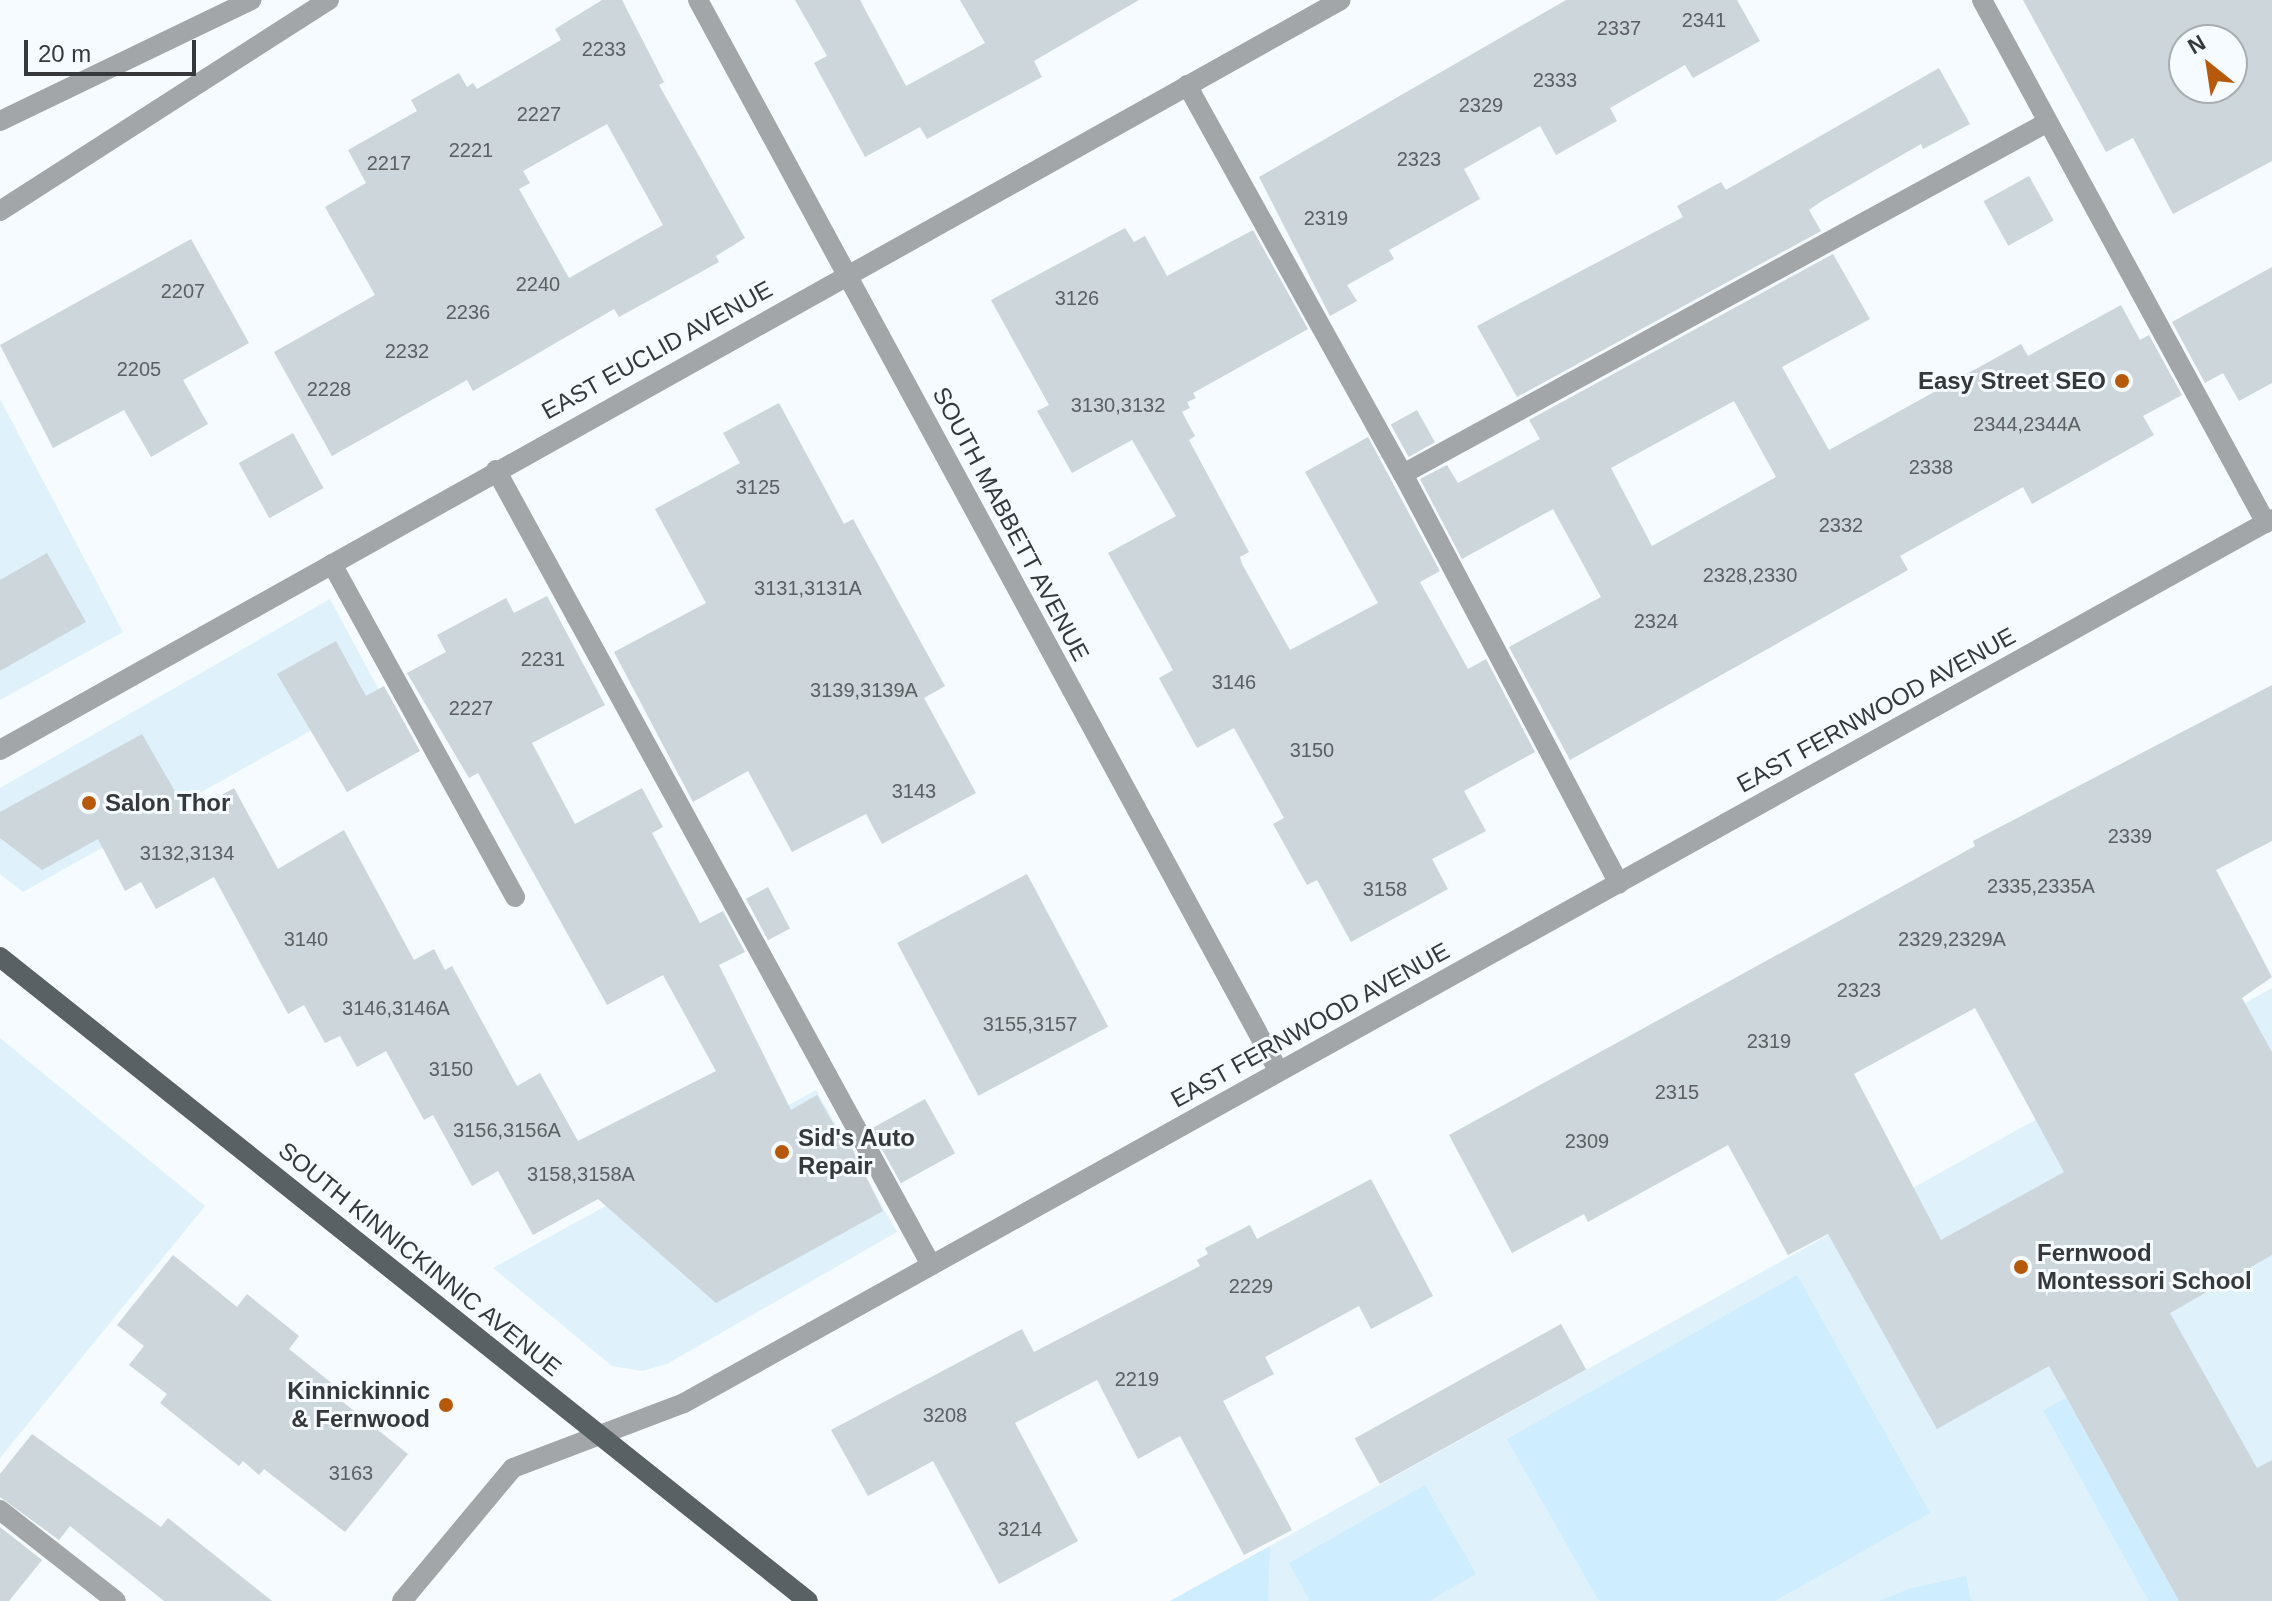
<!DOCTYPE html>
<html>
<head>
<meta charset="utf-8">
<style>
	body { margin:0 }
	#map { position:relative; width:2272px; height:1601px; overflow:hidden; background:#f5fbff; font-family:Arial,sans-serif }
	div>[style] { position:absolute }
	.built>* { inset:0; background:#dff1fb }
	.green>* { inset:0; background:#ceedfe; transform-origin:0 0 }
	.building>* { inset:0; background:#ccd6db; transform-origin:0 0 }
	.minor>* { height:20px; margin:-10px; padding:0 10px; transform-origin:10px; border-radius:10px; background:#a2a6a8 }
	.major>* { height:20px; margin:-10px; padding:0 10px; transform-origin:10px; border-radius:10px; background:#5a6165 }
	.dots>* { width:22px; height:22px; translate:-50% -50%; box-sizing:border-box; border:4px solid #f5fbff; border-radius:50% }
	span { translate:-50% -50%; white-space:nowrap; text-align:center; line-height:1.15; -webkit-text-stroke:6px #f5fbff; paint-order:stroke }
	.number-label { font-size:20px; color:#5b6063 }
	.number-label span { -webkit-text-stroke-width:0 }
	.street-label { font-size:24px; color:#35393b }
	.poi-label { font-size:24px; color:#35393b; font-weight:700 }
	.right { translate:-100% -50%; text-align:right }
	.left { translate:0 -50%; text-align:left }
	.north { position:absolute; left:2168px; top:24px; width:80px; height:80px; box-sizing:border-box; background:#f5fbff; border:2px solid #a8adb1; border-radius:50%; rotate:330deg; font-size:22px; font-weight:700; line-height:32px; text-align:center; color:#35393b }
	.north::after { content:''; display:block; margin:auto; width:28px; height:36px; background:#b7590b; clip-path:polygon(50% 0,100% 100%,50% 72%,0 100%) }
	.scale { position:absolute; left:24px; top:40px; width:172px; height:36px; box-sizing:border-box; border:4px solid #35393b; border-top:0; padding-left:10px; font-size:24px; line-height:28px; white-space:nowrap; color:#35393b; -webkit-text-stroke:6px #f5fbff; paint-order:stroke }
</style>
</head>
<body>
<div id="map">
	<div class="built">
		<i style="clip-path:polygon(0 399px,123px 632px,0 700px)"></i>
		<i style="clip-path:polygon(330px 599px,380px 692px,23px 892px,0 874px,0 788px)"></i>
		<i style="clip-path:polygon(2272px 988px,2272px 1601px,1170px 1601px,1270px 1546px)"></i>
		<i style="clip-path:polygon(0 1038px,205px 1206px,0 1458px)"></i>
		<i style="clip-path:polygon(816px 1090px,897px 1232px,667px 1364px,642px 1371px,612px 1366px,493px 1268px)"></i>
	</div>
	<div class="green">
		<i style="clip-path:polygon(1797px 1275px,1930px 1513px,1775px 1601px,1599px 1601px,1507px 1439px)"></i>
		<i style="left:2066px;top:1398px;width:232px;height:26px;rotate:61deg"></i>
		<i style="clip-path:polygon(1425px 1485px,1476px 1574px,1429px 1601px,1310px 1601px,1289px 1563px)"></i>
		<i style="clip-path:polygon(1270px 1546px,1268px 1601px,1170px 1601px)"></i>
		<i style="clip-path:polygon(1966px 1576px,1971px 1601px,1879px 1601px,1909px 1589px)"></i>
	</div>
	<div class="building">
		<i style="clip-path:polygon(evenodd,602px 0,622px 0,664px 82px,659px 85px,745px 238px,716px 256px,719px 262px,619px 317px,614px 309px,473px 391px,467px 380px,332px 456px,274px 352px,375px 295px,325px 207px,366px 183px,348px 150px,417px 111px,411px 100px,459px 73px,467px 87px,473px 83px,477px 89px,561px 40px,555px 29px,602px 0,607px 124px,663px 225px,569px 278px,519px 189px,530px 183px,523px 171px,607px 124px)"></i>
		<i style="clip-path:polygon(795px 0,860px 0,906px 86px,985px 43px,960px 0,1139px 0,1034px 61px,1042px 77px,927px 139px,920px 127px,865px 157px,814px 63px,827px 56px)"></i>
		<i style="clip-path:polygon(1566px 0,1737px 0,1760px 41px,1693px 78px,1685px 65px,1610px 108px,1617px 121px,1556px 155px,1540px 126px,1464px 169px,1480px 199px,1389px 250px,1394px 259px,1347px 285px,1357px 301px,1330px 316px,1259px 177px)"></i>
		<i style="clip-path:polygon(evenodd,2023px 0,2272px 0,2272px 161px,2173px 214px,2133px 138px,2106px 152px,2023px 0,2184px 40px,2232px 40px,2232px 88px,2184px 88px,2184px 40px)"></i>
		<i style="clip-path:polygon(1939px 68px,1970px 124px,1923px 149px,1921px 144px,1822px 201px,1809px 210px,1821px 231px,1517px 397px,1477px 326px,1683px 217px,1677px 206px,1721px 182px,1726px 190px)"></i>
		<i style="left:2029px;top:176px;width:51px;height:52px;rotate:61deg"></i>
		<i style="clip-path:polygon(1125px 228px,1134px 242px,1145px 236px,1167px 276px,1253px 230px,1308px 329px,1193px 393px,1196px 398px,1187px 402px,1190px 408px,1182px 412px,1195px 436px,1189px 440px,1249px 552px,1240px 557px,1242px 564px,1290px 650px,1378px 603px,1305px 472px,1368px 437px,1440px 571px,1420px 582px,1468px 669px,1486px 659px,1535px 752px,1464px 791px,1486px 831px,1432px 859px,1448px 889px,1351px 942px,1317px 880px,1307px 885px,1273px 824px,1284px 818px,1234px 728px,1197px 748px,1159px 678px,1173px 670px,1108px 553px,1176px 516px,1132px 440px,1072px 473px,1037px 411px,1049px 405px,991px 300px)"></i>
		<i style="clip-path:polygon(191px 239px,249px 343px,183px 380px,208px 424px,151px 457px,124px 410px,53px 448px,0 345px)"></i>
		<i style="clip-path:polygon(evenodd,1833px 254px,1870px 319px,1782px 367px,1829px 450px,2021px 344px,2028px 356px,2121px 305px,2140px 340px,2149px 335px,2182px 395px,2143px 416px,2154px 435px,2032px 504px,2023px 487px,1900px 556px,1908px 570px,1570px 760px,1509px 647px,1601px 597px,1553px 509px,1462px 559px,1420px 479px,1447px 465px,1458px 483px,1540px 439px,1529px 420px,1833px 254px,1734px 401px,1776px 477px,1652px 546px,1611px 468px,1734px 401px)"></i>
		<i style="clip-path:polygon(2272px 267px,2272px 383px,2239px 401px,2223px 373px,2205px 383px,2172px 322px)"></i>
		<i style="clip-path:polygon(779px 403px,844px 524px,853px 519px,945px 686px,924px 698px,976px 793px,882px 844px,866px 814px,792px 852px,748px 771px,693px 802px,614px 652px,706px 603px,655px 509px,740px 463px,723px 433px)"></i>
		<i style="left:1417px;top:410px;width:37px;height:30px;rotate:61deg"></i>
		<i style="left:293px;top:433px;width:63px;height:62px;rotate:61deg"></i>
		<i style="clip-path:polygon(47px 553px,86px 622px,0 671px,0 580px)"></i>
		<i style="clip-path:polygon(547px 596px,605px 705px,532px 743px,575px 824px,642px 788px,663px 827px,652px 833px,700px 923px,723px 911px,745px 952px,719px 965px,791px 1110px,817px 1095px,845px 1144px,849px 1142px,883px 1211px,716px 1303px,598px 1199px,533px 1235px,498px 1171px,472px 1186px,433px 1115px,424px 1120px,386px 1051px,357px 1067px,340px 1036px,325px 1043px,304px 1005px,288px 1014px,214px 877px,156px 909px,141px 882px,125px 891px,98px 839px,42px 870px,0 838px,0 812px,142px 734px,188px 814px,234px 788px,278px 869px,344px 830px,414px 960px,434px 949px,445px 970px,452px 966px,517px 1086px,540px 1073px,578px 1141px,716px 1071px,663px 975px,607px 1005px,478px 773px,469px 778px,407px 673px,446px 652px,437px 635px,506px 598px,514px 613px)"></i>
		<i style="clip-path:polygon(336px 641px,366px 696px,384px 686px,420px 751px,347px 792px,277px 674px)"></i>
		<i style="clip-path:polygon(evenodd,2272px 685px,2272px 841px,2216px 870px,2272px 977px,2242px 998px,2272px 1052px,2272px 1255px,2170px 1313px,2257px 1468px,2272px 1460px,2272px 1601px,2179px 1601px,2049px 1366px,1937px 1429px,1828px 1234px,1788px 1255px,1728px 1145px,1588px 1222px,1584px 1214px,1512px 1253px,1449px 1135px,1888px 894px,1975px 846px,1973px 841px,2272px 685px,1975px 1008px,2064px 1172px,1941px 1240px,1854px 1074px,1975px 1008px)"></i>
		<i style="left:1027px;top:874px;width:173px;height:147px;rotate:62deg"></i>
		<i style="left:768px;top:887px;width:47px;height:25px;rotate:62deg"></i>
		<i style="left:925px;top:1099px;width:62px;height:62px;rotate:61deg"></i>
		<i style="clip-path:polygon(1371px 1179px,1433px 1296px,1371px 1329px,1359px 1306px,1265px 1357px,1274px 1374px,1223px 1401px,1292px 1530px,1244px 1555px,1180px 1436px,1138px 1459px,1097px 1380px,1015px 1423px,1078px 1541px,999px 1584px,933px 1461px,868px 1496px,831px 1430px,1022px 1329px,1034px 1352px,1200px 1266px,1197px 1260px,1208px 1254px,1205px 1248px,1250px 1225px,1257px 1239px)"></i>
		<i style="clip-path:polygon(173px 1255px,237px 1307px,247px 1294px,299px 1336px,289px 1349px,344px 1393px,339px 1399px,408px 1454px,345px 1532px,264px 1469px,259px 1475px,243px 1461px,239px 1466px,160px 1403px,167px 1394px,129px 1365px,144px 1346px,117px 1325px)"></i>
		<i style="left:1561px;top:1324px;width:52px;height:236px;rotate:61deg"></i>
		<i style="clip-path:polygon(32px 1434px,161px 1527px,168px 1518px,272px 1601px,164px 1601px,70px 1526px,59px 1540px,0 1497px,0 1474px)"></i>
		<i style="clip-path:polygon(0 1527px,42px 1560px,9px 1601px,0 1601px)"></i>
	</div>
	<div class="minor">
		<i style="left:698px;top:0;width:1219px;rotate:61.54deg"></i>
		<i style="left:1982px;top:0;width:595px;rotate:61.5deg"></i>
		<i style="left:1187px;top:85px;width:445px;rotate:61deg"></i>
		<i style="left:1403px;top:474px;width:463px;rotate:62.2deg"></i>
		<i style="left:0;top:121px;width:279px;rotate:-25.7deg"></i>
		<i style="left:0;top:211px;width:391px;rotate:-32.7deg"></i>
		<i style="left:496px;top:470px;width:906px;rotate:61.31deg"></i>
		<i style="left:1403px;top:474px;width:733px;rotate:-28.63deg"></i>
		<i style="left:332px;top:564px;width:380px;rotate:61.2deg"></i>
		<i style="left:0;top:750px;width:1536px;rotate:-29.22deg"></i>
		<i style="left:0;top:1510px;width:147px;rotate:38.1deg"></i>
		<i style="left:402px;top:1601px;width:173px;rotate:-50.2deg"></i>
		<i style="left:513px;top:1468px;width:183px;rotate:-20.8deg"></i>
		<i style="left:684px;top:1403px;width:1817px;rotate:-29.1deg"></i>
	</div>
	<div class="major">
		<i style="left:0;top:957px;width:1033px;rotate:38.56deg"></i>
	</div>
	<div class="dots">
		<i style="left:2122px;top:381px;background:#b7590b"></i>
		<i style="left:89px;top:803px;background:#b7590b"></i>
		<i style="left:782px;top:1152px;background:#b7590b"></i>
		<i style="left:2021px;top:1267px;background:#b7590b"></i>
		<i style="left:446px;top:1405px;background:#b7590b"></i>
	</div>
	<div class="number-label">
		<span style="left:1704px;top:20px">2341</span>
		<span style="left:1619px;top:28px">2337</span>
		<span style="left:604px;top:49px">2233</span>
		<span style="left:1555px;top:80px">2333</span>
		<span style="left:1481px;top:105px">2329</span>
		<span style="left:539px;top:114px">2227</span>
		<span style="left:471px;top:150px">2221</span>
		<span style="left:1419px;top:159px">2323</span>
		<span style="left:389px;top:163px">2217</span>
		<span style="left:1326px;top:218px">2319</span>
		<span style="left:538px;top:284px">2240</span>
		<span style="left:183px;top:291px">2207</span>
		<span style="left:1077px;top:298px">3126</span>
		<span style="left:468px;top:312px">2236</span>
		<span style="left:407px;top:351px">2232</span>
		<span style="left:139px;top:369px">2205</span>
		<span style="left:329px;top:389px">2228</span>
		<span style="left:1118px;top:405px">3130,3132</span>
		<span style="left:2027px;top:424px">2344,2344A</span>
		<span style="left:1931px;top:467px">2338</span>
		<span style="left:758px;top:487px">3125</span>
		<span style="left:1841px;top:525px">2332</span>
		<span style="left:1750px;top:575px">2328,2330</span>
		<span style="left:808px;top:588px">3131,3131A</span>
		<span style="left:1656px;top:621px">2324</span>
		<span style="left:543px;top:659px">2231</span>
		<span style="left:1234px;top:682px">3146</span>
		<span style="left:864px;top:690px">3139,3139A</span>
		<span style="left:471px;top:708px">2227</span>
		<span style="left:1312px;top:750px">3150</span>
		<span style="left:914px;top:791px">3143</span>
		<span style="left:2130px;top:836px">2339</span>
		<span style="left:187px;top:853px">3132,3134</span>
		<span style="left:2041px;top:886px">2335,2335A</span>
		<span style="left:1385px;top:889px">3158</span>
		<span style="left:306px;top:939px">3140</span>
		<span style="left:1952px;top:939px">2329,2329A</span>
		<span style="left:1859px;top:990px">2323</span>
		<span style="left:396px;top:1008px">3146,3146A</span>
		<span style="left:1030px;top:1024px">3155,3157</span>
		<span style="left:1769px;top:1041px">2319</span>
		<span style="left:451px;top:1069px">3150</span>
		<span style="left:1677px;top:1092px">2315</span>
		<span style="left:507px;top:1130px">3156,3156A</span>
		<span style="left:1587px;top:1141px">2309</span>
		<span style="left:581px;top:1174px">3158,3158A</span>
		<span style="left:1251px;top:1286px">2229</span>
		<span style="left:1137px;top:1379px">2219</span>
		<span style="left:945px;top:1415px">3208</span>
		<span style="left:351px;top:1473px">3163</span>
		<span style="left:1020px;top:1529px">3214</span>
	</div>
	<div class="street-label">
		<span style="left:657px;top:350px;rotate:-29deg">EAST EUCLID AVENUE</span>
		<span style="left:1011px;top:524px;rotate:62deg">SOUTH MABBETT AVENUE</span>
		<span style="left:1876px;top:710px;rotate:-29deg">EAST FERNWOOD AVENUE</span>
		<span style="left:1310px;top:1025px;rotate:-29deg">EAST FERNWOOD AVENUE</span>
		<span style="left:420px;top:1259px;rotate:39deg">SOUTH KINNICKINNIC AVENUE</span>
	</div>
	<div class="poi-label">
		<span class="right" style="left:2106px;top:381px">Easy Street SEO</span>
		<span class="left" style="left:105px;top:803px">Salon Thor</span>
		<span class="left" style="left:798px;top:1152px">Sid's Auto<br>Repair</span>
		<span class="left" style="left:2037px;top:1267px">Fernwood<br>Montessori School</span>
		<span class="right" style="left:430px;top:1405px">Kinnickinnic<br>&amp; Fernwood</span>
	</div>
	<div class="north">N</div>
	<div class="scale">20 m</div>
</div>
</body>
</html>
